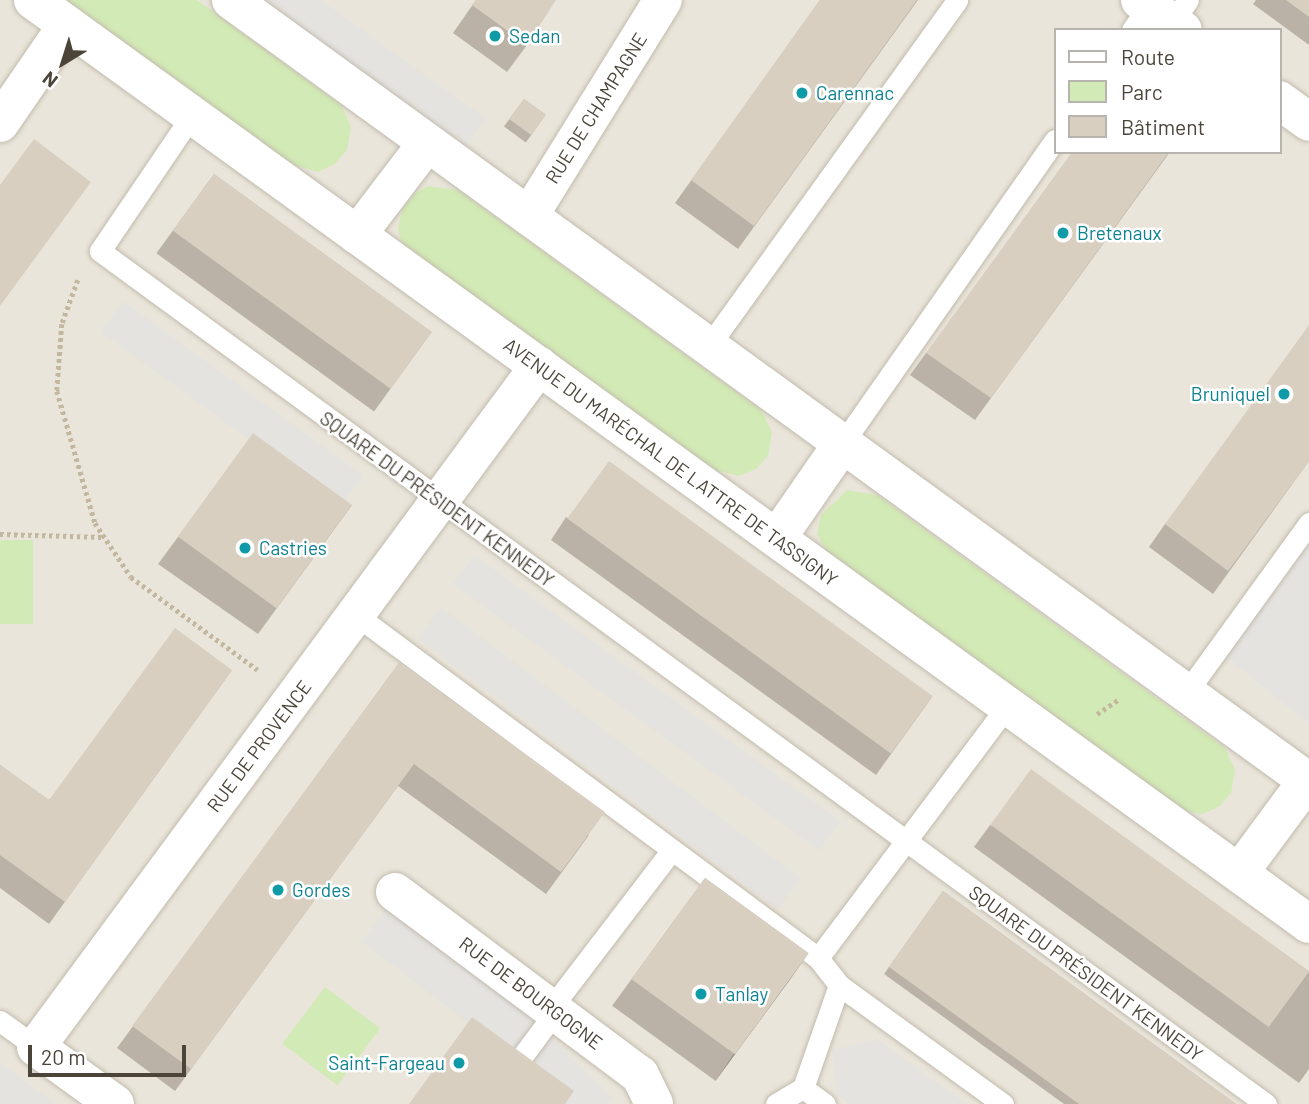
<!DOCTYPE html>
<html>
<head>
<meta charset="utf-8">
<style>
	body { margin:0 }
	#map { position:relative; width:1309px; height:1104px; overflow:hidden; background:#f6f3ec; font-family:Barlow,sans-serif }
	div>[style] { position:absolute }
	.residential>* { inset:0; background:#eae5da }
	.green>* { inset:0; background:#d2eab5; transform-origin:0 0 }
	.parking>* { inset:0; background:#e5e3e0; transform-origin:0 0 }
	.path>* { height:4.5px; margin-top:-2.25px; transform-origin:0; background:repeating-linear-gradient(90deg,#c4b79f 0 3.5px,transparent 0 7px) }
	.roads { filter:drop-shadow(0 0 2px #c2bbae) drop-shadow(0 0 2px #c2bbae) }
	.service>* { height:21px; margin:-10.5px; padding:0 10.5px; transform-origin:10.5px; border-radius:10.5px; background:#fff }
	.minor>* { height:38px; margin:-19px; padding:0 19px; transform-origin:19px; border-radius:19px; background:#fff }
	.tertiary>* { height:38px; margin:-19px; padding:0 19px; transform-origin:19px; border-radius:19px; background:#fff }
	.wall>* { inset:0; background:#bab2a6; transform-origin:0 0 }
	.shaded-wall>* { inset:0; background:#979187 }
	.building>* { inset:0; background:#d8cfc1; transform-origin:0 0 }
	.dots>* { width:19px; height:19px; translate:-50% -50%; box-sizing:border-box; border:4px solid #fff; border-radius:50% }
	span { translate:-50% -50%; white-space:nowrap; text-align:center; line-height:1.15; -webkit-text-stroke:5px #fff; paint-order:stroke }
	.culture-label { font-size:19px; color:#0d838f }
	.left { translate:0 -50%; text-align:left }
	.right { translate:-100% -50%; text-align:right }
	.street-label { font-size:19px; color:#4b4439 }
	.legend { position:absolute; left:1054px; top:28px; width:228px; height:126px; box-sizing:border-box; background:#fff; border:2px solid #b7b4b0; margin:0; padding:9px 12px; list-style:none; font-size:21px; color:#4b4439 }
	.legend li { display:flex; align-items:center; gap:14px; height:35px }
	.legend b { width:35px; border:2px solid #b7b4b0 }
	.north { position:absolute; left:28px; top:28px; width:70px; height:70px; -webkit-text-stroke:5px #fff; paint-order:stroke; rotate:218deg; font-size:19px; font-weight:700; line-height:28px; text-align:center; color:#4b4439 }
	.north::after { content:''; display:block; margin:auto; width:24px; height:32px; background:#4b4439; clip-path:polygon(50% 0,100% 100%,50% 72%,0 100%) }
	.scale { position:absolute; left:28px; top:1045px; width:158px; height:32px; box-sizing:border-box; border:4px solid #4b4439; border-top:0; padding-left:9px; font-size:21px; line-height:24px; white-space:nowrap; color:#4b4439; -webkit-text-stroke:5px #fff; paint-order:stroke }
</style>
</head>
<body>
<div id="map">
	<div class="residential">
		<i style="clip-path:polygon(evenodd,0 0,1309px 0,1309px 1104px,0 1104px,0 0,1055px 30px,1279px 30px,1279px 152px,1055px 152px,1055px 30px)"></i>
	</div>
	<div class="green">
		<i style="clip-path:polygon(61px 0,197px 0,341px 105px,351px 127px,347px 150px,335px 164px,318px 172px,287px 163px)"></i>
		<i style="clip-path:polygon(428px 186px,458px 190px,761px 410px,772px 432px,768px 456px,756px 469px,739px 476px,707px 468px,402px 245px,398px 229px,402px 210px,414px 194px)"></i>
		<i style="clip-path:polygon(847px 490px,877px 495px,1225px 748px,1235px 770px,1231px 793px,1220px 806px,1203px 814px,1184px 811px,833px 563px,817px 534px,821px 515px)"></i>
		<i style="left:0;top:540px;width:33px;height:84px"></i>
		<i style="left:325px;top:987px;width:69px;height:71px;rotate:37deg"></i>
	</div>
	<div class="parking">
		<i style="clip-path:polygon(268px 0,321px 0,486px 119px,464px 148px,265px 5px)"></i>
		<i style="left:123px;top:301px;width:297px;height:38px;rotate:36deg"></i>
		<i style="clip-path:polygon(1309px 543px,1309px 724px,1227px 658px)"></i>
		<i style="left:474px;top:555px;width:453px;height:36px;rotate:36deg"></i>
		<i style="left:441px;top:607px;width:451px;height:39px;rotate:37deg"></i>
		<i style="clip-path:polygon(387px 907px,526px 1012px,613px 1099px,607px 1104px,557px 1104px,497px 1045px,362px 942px)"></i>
		<i style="clip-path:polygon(877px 1039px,967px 1104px,849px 1104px,837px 1095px,832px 1050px)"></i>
		<i style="clip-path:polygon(0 1063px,53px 1102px,52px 1104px,0 1104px)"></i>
	</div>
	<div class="path">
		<i style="left:78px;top:280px;width:47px;rotate:110deg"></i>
		<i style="left:62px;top:324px;width:67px;rotate:94.3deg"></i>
		<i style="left:57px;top:391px;width:137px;rotate:73.9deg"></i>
		<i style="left:95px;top:523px;width:65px;rotate:56.3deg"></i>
		<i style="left:131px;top:577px;width:157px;rotate:36.2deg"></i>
		<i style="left:0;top:534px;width:103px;rotate:1.7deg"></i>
		<i style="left:1097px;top:714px;width:25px;rotate:-34deg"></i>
	</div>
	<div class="roads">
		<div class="service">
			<i style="left:1172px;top:22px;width:27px;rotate:-54deg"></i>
			<i style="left:1132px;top:30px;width:29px;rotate:-55deg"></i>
			<i style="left:192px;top:115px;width:164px;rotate:124.1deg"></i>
			<i style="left:100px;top:251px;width:1445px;rotate:36.19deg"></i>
			<i style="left:708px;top:347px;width:427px;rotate:-54.3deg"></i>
			<i style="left:842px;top:444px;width:371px;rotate:-55deg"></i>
			<i style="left:356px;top:615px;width:575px;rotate:36.59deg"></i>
			<i style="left:818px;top:958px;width:34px;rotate:52deg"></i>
			<i style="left:839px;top:985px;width:203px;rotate:36deg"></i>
			<i style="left:1186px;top:693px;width:210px;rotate:-54.1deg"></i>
			<i style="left:818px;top:958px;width:316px;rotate:-53.1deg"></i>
			<i style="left:551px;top:1008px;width:199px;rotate:-52.6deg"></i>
			<i style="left:0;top:1021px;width:44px;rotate:35.8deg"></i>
			<i style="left:518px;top:1062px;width:62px;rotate:-53.5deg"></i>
			<i style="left:803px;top:1088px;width:27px;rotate:36deg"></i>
			<i style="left:776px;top:1104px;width:31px;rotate:-31deg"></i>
			<i style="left:803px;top:1088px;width:109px;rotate:-70.7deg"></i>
		</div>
		<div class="minor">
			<i style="left:1140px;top:0;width:52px;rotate:34.9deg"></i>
			<i style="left:1279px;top:100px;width:37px;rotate:36deg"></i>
			<i style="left:0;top:123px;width:119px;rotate:-55.6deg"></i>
			<i style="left:529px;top:216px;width:254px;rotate:-58.2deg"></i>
			<i style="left:777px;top:538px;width:114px;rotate:-55.3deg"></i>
			<i style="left:1239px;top:873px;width:114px;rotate:-53.5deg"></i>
			<i style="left:395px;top:892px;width:306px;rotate:36.8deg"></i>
			<i style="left:640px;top:1075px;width:32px;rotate:64deg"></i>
			<i style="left:115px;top:1104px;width:97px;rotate:-144.2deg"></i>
			<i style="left:36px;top:1047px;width:847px;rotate:-53.55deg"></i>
		</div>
		<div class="tertiary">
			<i style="left:33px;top:0;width:1575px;rotate:35.91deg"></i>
			<i style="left:231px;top:0;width:1332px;rotate:35.96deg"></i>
			<i style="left:357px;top:235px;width:116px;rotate:-52.7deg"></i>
		</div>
	</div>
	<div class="wall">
		<i style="clip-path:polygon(476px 0,527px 45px,507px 72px,453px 33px)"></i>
		<i style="clip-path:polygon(820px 0,918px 0,738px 249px,675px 203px)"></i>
		<i style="clip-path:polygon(1256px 0,1309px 0,1309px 45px,1253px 4px)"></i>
		<i style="left:524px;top:99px;width:27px;height:34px;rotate:36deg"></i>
		<i style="clip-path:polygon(1170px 152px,975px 420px,910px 375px,926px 353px)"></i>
		<i style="left:214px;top:174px;width:269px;height:98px;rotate:36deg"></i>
		<i style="clip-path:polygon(1309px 461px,1213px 594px,1149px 547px,1165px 524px)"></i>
		<i style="clip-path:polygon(352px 505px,258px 634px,158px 564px,178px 537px)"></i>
		<i style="clip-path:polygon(566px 517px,932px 697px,876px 775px,551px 540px)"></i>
		<i style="clip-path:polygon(399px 663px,589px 835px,546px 894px,398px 786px,175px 1091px,117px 1048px)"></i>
		<i style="clip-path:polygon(232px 670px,49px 924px,0 888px,0 765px,49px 800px)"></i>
		<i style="clip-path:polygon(990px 825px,1309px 971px,1309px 1069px,1299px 1083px,974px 847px)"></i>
		<i style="left:705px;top:878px;width:128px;height:158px;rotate:36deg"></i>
		<i style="clip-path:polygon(943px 891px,1236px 1104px,1064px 1104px,884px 974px)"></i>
	</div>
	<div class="shaded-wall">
		<i style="clip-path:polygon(808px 954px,789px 981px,716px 1080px,735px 1052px)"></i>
	</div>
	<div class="building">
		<i style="clip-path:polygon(476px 0,556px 0,527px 45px,472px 5px)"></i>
		<i style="clip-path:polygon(820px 0,917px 0,754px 226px,691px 180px)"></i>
		<i style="clip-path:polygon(1286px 0,1309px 0,1309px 17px)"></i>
		<i style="left:524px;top:99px;width:27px;height:25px;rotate:36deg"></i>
		<i style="clip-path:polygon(34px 139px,91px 182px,0 306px,0 185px)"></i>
		<i style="clip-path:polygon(1072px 152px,1169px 152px,991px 398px,926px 353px)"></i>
		<i style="left:214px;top:174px;width:269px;height:70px;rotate:36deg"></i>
		<i style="clip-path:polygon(1309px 325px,1309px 461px,1228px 571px,1165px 524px)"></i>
		<i style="left:253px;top:433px;width:122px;height:128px;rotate:36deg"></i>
		<i style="left:609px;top:461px;width:400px;height:71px;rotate:36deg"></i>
		<i style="clip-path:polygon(175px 628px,232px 670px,65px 902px,0 855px,0 765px,49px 800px)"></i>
		<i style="clip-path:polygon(399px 663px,605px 812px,561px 872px,414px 764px,191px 1069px,132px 1026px)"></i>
		<i style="left:1031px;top:769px;width:344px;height:69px;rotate:36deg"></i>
		<i style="left:705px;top:878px;width:128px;height:125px;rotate:36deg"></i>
		<i style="clip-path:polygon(943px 891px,1236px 1104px,1079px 1104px,889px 967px)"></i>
		<i style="clip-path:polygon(472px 1017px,574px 1091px,565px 1104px,409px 1104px)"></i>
	</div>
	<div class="dots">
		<i style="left:495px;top:36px;background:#0f9aa8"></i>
		<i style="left:802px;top:93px;background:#0f9aa8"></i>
		<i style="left:1063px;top:233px;background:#0f9aa8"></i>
		<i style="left:1284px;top:394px;background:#0f9aa8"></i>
		<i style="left:245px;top:548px;background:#0f9aa8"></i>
		<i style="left:278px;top:890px;background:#0f9aa8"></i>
		<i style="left:701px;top:994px;background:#0f9aa8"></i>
		<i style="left:459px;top:1063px;background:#0f9aa8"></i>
	</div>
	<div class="culture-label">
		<span class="left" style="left:509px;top:36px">Sedan</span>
		<span class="left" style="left:816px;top:93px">Carennac</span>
		<span class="left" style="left:1077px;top:233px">Bretenaux</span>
		<span class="right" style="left:1270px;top:394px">Bruniquel</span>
		<span class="left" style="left:259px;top:548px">Castries</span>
		<span class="left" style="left:292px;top:890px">Gordes</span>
		<span class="left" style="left:715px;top:994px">Tanlay</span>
		<span class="right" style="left:445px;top:1063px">Saint-Fargeau</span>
	</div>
	<div class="street-label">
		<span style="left:596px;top:108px;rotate:-58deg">RUE DE CHAMPAGNE</span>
		<span style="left:671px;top:462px;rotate:36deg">AVENUE DU MARÉCHAL DE LATTRE DE TASSIGNY</span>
		<span style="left:437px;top:499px;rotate:36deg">SQUARE DU PRÉSIDENT KENNEDY</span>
		<span style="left:259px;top:746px;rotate:-53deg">RUE DE PROVENCE</span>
		<span style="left:1086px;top:973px;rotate:36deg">SQUARE DU PRÉSIDENT KENNEDY</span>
		<span style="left:531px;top:993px;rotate:37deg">RUE DE BOURGOGNE</span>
	</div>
	<ul class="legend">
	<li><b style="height:9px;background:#fff"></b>Route</li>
	<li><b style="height:19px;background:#d2eab5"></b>Parc</li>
	<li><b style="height:19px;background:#d8cfc1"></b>Bâtiment</li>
	</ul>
	<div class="north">N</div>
	<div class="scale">20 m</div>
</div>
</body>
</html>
